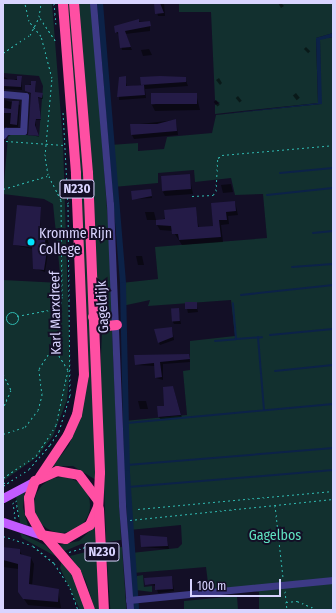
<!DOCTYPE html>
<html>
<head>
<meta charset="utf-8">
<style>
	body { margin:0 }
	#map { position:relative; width:336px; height:613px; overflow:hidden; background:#130f26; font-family:"Fira Sans Condensed",sans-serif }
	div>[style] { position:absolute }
	.green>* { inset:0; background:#12302f; transform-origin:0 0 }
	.round { border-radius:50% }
	.water>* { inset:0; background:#0c2248 }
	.shadow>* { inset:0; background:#0007; transform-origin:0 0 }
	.stream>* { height:2px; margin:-1px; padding:0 1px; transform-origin:1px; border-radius:1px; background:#0c2248 }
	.canal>* { height:6px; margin:-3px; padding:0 3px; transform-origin:3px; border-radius:3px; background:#0c2248 }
	.building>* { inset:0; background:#241b47; transform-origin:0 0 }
	.path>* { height:1px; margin-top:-0.5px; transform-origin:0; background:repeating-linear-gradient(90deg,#2fb8b0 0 2px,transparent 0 5px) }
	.path>.ring { margin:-0.5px; padding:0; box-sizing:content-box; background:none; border:1px solid #2fb8b0; border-radius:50% }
	.minor>* { height:7px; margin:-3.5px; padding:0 3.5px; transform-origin:3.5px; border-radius:3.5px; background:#3d3a85 }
	.major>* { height:9px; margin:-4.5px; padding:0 4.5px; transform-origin:4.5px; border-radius:4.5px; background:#c25bff }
	.highway>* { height:10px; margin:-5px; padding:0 5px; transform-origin:5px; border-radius:5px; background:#ff4fa3 }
	.dots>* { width:11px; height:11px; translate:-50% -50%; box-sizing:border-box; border:2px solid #130f26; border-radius:50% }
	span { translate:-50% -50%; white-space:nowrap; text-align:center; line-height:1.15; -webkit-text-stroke:4px #130f26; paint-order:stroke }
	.shield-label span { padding:1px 3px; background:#130f26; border:1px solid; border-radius:3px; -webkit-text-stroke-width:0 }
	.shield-label { font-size:13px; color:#d9d4ff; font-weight:700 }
	.poi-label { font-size:14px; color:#d9d4ff }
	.left { translate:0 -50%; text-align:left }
	.street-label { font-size:14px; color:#d9d4ff }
	.park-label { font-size:14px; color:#5fe0c0 }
	.frame { position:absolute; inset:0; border:4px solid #d9d4ff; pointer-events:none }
	.scale { position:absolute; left:190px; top:579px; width:91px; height:18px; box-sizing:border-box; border:2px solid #d9d4ff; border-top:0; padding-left:5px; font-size:12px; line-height:14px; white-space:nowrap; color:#d9d4ff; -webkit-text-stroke:3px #130f26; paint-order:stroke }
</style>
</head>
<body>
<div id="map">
	<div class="green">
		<i style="clip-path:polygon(3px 3px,52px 3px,63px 142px,70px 367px,67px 400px,53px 436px,37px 457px,3px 481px,3px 280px,61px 283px,53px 204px,44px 199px,3px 194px,8px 137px,12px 134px,39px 136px,43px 86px,39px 76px,3px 73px)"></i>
		<i style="clip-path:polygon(66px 3px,71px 3px,84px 156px,96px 480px,73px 466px,53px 466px,69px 445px,82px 410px)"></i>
		<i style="clip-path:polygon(78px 3px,92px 3px,110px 251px,114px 317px,110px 322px,97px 314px)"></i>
		<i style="clip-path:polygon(179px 3px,333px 3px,333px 33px,316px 38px,318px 103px,215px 114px,215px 105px,220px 103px,215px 100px,211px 12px,179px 12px)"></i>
		<i style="clip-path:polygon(333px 37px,333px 610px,259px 610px,259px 592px,255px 591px,209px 591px,206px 567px,133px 573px,131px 553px,178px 548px,182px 544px,181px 525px,129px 530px,124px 421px,187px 415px,183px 371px,190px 370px,190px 341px,235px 336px,231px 300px,148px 306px,150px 300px,122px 306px,121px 283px,158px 279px,155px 247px,267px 238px,263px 194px,235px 195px,231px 178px,195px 182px,194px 170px,158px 173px,158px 183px,113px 187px,110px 145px,138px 143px,138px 151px,164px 149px,167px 137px,212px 133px,216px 115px,321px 104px,320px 39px)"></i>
		<i style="clip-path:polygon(112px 329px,121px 540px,106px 542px,100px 377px,102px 332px)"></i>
		<i class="round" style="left:34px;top:477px;width:56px;height:56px"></i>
		<i style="clip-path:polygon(25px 491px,23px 507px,28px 526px,20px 523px,16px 496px)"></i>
		<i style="clip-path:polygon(97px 524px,98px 542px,81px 544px,65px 551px,59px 545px,79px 541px)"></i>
		<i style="clip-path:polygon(20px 533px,45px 545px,57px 557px,22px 538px)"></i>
		<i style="left:122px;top:547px;width:63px;height:16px;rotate:86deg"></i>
		<i style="clip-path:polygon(98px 549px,101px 610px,95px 610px,85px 579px,70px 556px)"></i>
		<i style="clip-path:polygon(62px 560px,72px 573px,86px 610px,80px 610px,60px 568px)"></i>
		<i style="clip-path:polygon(143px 575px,144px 587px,152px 586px,152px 592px,136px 590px,137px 576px)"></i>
		<i style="clip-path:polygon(237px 596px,238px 610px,184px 610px,184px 601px)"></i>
	</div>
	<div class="water">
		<i style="clip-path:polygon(333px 33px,333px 37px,320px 40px,322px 104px,216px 115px,318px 103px,316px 38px)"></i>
	</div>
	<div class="shadow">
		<i style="clip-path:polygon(141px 3px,164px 3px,165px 16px,158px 16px,155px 4px)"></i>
		<i style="clip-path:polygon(278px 3px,281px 3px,284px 6px,281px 8px)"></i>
		<i style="clip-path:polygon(133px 21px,150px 22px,150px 31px,125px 34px,132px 50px,122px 50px,120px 35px,115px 32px)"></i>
		<i style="left:306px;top:47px;width:6px;height:3px;rotate:45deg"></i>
		<i style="clip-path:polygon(149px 49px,152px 55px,143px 56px,141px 50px)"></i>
		<i style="clip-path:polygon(3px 76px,11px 81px,22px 77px,22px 90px,3px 89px)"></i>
		<i style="clip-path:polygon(120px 78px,125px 78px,127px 87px,185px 78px,188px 86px,145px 89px,146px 98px,119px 100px)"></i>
		<i style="clip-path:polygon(219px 78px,222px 83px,220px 85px,216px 80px)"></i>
		<i style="clip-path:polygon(36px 82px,35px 93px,43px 95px,43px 99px,38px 98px,41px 120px,36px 120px,36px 127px,39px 137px,29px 134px,32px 94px,26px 91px,26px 86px)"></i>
		<i style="left:296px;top:93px;width:6px;height:4px;rotate:51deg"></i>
		<i style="clip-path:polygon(196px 94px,200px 110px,155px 111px,152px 105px)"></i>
		<i style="left:238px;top:96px;width:6px;height:3px;rotate:51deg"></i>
		<i style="clip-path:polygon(5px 100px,20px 105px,18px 127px,3px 127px)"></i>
		<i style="left:216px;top:100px;width:6px;height:3px;rotate:51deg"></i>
		<i style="clip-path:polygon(176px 120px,178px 135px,134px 139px,132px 135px,131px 125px)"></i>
		<i style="clip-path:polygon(189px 175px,193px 194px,165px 196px,163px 192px)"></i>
		<i style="clip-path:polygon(231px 184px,233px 192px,223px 193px,221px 185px)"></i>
		<i style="clip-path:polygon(151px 193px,152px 198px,133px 199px)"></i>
		<i style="clip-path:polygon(235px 202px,238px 215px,228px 216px,229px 224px,221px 225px,223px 242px,182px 245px,173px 231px,160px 230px,157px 225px,157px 221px,195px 208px,199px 228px,214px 227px,212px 204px)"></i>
		<i style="clip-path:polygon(41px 207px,41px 231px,47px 234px,49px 247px,45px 272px,34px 268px,33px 249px,14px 245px)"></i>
		<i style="clip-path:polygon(145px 212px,154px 212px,156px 220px,147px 220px)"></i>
		<i style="clip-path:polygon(136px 256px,142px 256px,144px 265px,138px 265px)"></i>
		<i style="clip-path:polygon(196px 303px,198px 312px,188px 313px,186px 304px)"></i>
		<i style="clip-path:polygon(178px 309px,181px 324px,174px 324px,173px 322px)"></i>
		<i style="clip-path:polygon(172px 328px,174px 340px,160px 345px,159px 343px)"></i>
		<i style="clip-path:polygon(189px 355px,190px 362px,163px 364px,163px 380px,156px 378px,155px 366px,136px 365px)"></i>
		<i style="clip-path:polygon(173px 387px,182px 418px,161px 420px,159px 417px)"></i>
		<i style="clip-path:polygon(138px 401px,146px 401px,148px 409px,140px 409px)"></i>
		<i style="clip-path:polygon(167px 538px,169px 549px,142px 547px)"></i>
		<i style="clip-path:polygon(3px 547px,19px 550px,23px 556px,31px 558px,34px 564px,32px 586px,58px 590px,61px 608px,28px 605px,19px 592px,19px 569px,3px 567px)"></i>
		<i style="clip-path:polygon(172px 577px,174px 591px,158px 593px,156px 586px,146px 584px)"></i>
	</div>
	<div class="stream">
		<i style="left:280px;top:173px;width:53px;rotate:-5.4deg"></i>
		<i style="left:267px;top:195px;width:66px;rotate:-6.1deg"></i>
		<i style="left:313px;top:233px;width:20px;rotate:-6deg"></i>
		<i style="left:292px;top:267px;width:41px;rotate:-4.2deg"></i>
		<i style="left:241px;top:295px;width:93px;rotate:-6.2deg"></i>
		<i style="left:270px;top:335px;width:63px;rotate:-5.4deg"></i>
		<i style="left:258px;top:337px;width:73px;rotate:85.3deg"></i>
		<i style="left:236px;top:339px;width:26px;rotate:-4deg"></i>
		<i style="left:215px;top:341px;width:21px;rotate:-5deg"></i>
		<i style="left:236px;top:339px;width:36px;rotate:-95deg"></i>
		<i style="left:275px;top:371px;width:58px;rotate:-5.9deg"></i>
		<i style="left:127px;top:423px;width:207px;rotate:-5.3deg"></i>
		<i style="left:127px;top:465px;width:207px;rotate:-4.7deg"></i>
		<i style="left:128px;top:487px;width:206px;rotate:-4.7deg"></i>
	</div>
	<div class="canal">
		<i style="left:100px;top:3px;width:283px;rotate:85.3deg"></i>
		<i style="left:123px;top:285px;width:188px;rotate:88.8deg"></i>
		<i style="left:127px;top:473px;width:137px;rotate:86.2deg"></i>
	</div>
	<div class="building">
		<i style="clip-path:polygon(154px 3px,160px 3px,164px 13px,155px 14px)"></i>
		<i style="clip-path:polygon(139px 19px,139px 22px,150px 21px,151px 26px,125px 31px,131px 47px,120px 48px,118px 32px,115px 33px,114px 26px)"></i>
		<i style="clip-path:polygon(17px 76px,22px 76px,21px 87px,3px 86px,3px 79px,17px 80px)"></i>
		<i style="clip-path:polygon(126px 76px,126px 86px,144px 85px,145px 95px,117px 97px,119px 77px)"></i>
		<i style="clip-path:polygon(160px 76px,186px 77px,186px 82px,141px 85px,140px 77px)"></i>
		<i style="clip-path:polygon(31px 81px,36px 81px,35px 92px,43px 93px,42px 98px,38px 97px,41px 119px,36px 119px,35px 125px,39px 136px,28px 135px,31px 93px,25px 91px,25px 85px,31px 85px)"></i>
		<i style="left:197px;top:93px;width:11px;height:46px;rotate:90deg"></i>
		<i style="clip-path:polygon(12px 101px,19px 101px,17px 125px,10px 124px,11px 113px,3px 113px,4px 108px,11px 109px)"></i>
		<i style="clip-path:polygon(176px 119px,177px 131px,131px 135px,130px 124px,157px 124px)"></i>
		<i style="left:190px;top:174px;width:15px;height:29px;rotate:86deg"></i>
		<i style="clip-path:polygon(151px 189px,152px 196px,132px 200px,131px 191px)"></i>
		<i style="clip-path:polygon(235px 201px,236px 211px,226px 212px,227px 220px,219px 220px,221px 237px,179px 240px,178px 234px,172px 234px,171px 226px,156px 225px,156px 220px,165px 219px,164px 210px,196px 207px,198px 227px,213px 226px,211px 203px)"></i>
		<i style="clip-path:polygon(17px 205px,41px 207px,40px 230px,46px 230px,45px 243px,48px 244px,44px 270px,33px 269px,32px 247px,13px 245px)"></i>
		<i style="left:197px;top:302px;width:7px;height:12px;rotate:90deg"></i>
		<i style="left:179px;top:308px;width:13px;height:8px;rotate:86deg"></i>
		<i style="clip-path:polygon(172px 327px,173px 337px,158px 343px,154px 329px)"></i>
		<i style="clip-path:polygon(189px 354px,190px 359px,160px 362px,162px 377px,155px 378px,154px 363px,135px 365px,134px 355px)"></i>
		<i style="clip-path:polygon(173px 386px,181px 415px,158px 417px,157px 406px,164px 406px,163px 387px)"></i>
		<i style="clip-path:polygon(140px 535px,167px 537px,168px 546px,141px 547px)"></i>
		<i style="clip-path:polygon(3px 547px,20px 549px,20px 554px,31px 557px,29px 584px,59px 589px,58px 602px,23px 599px,18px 592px,18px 564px,3px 560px)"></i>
		<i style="clip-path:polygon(172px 576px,173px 589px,155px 590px,155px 584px,145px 585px,144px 578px)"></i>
	</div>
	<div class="path">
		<i style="left:54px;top:3px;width:21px;rotate:85deg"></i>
		<i style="left:40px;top:18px;width:30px;rotate:56deg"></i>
		<i style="left:3px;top:53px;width:32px;rotate:-34deg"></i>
		<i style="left:30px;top:35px;width:20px;rotate:-63deg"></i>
		<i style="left:39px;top:17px;width:14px;rotate:-82deg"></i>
		<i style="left:6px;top:141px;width:58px;rotate:3.9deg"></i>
		<i style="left:3px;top:189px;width:46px;rotate:-16.5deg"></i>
		<i style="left:192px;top:196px;width:21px;rotate:-3deg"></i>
		<i style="left:213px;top:195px;width:5px;rotate:-53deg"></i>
		<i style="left:216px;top:191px;width:33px;rotate:-87deg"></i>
		<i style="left:218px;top:158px;width:5px;rotate:-37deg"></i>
		<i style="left:222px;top:155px;width:111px;rotate:-5.1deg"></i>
		<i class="ring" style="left:6px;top:312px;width:11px;height:11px"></i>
		<i style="left:17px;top:316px;width:44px;rotate:-10.5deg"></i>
		<i style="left:3px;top:374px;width:18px;rotate:63deg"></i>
		<i style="left:11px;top:390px;width:20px;rotate:114deg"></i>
		<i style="left:3px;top:434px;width:23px;rotate:-18deg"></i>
		<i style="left:25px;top:427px;width:21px;rotate:-53deg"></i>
		<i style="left:38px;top:410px;width:16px;rotate:-75deg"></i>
		<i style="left:42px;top:395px;width:26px;rotate:-97deg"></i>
		<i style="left:39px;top:369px;width:31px;rotate:-58deg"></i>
		<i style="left:55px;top:343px;width:48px;rotate:-81.5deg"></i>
		<i style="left:62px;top:296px;width:96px;rotate:-90.6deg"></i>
		<i style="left:61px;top:200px;width:28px;rotate:-117deg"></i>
		<i style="left:48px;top:175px;width:19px;rotate:-99deg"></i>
		<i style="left:45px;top:156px;width:78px;rotate:-84.9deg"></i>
		<i style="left:52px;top:78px;width:43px;rotate:-104.7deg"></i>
		<i style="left:41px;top:36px;width:19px;rotate:-129deg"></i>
		<i style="left:29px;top:21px;width:18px;rotate:-103deg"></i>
		<i style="left:3px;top:478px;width:40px;rotate:-34deg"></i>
		<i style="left:36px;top:456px;width:37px;rotate:-57deg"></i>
		<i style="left:56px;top:425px;width:56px;rotate:-77.7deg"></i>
		<i style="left:68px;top:370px;width:26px;rotate:-122deg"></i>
		<i style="left:3px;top:482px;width:4px;rotate:34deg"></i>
		<i style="left:3px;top:486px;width:31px;rotate:-33deg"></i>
		<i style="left:29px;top:469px;width:32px;rotate:-49deg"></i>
		<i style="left:50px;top:445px;width:17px;rotate:-57deg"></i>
		<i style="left:59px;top:431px;width:37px;rotate:-73deg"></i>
		<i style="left:70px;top:396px;width:192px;rotate:-90.6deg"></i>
		<i style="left:68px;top:204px;width:93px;rotate:-93.1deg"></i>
		<i style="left:16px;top:500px;width:18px;rotate:81deg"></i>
		<i style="left:13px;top:502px;width:17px;rotate:83deg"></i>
		<i style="left:275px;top:505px;width:73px;rotate:83.7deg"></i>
		<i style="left:138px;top:509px;width:196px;rotate:-5.3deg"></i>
		<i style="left:130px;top:520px;width:204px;rotate:-5.9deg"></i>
		<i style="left:3px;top:536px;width:32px;rotate:18deg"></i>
		<i style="left:33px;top:546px;width:27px;rotate:39deg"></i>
		<i style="left:54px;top:563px;width:30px;rotate:57deg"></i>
		<i style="left:70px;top:588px;width:23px;rotate:70deg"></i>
		<i style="left:109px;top:544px;width:9px;rotate:-6deg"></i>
		<i style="left:69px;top:552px;width:24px;rotate:-17deg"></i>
		<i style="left:285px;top:591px;width:19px;rotate:84deg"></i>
		<i style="left:286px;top:602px;width:11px;rotate:-5deg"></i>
		<i style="left:297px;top:601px;width:23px;rotate:23deg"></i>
	</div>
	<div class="minor">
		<i style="left:93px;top:3px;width:202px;rotate:85.2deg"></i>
		<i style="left:110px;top:204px;width:301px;rotate:87.7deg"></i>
		<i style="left:122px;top:505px;width:105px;rotate:85.6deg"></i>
		<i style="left:3px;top:94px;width:22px;rotate:5deg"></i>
		<i style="left:25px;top:96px;width:35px;rotate:93deg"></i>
		<i style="left:23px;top:131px;width:17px;rotate:180deg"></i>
		<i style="left:6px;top:131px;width:5px;rotate:127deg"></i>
		<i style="left:129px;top:600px;width:205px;rotate:-5.6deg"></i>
	</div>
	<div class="major">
		<i style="left:3px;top:498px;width:36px;rotate:-28deg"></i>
		<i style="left:3px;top:522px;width:41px;rotate:18.4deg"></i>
	</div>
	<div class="highway">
		<i style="left:74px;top:3px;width:171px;rotate:85.3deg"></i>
		<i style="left:88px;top:173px;width:300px;rotate:87.7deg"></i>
		<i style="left:100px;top:473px;width:34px;rotate:93deg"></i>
		<i style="left:98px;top:507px;width:20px;rotate:114deg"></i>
		<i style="left:90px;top:525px;width:28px;rotate:150deg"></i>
		<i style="left:66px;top:539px;width:24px;rotate:-171deg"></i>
		<i style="left:42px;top:535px;width:25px;rotate:-119deg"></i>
		<i style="left:30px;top:513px;width:15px;rotate:-94deg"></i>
		<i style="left:29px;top:498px;width:18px;rotate:-71deg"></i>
		<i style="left:35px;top:481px;width:24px;rotate:-24deg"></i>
		<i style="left:57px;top:471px;width:22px;rotate:10deg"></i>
		<i style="left:79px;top:475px;width:31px;rotate:53deg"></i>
		<i style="left:93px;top:317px;width:17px;rotate:33deg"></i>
		<i style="left:107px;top:326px;width:10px;rotate:-6deg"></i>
		<i style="left:40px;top:477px;width:50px;rotate:-56.3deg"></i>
		<i style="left:68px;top:435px;width:22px;rotate:-66deg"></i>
		<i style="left:77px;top:415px;width:41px;rotate:-80.1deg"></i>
		<i style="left:84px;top:375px;width:202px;rotate:-92.3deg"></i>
		<i style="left:76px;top:173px;width:170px;rotate:-94.4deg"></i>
		<i style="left:99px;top:509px;width:101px;rotate:87.2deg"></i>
		<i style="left:46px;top:537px;width:46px;rotate:49.4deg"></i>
		<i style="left:76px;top:572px;width:40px;rotate:69.8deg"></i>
	</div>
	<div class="dots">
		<i style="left:31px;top:242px;background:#00e5ff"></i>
	</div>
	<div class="shield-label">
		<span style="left:77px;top:189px">N230</span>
		<span style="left:102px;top:552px">N230</span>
	</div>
	<div class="poi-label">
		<span class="left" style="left:39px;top:242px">Kromme Rijn<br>College</span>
	</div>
	<div class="street-label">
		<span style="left:103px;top:307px;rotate:-93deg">Gageldijk</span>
		<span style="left:56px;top:313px;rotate:-91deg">Karl Marxdreef</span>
	</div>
	<div class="park-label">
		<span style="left:275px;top:536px">Gagelbos</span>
	</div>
	<div class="frame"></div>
	<div class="scale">100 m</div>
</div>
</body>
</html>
